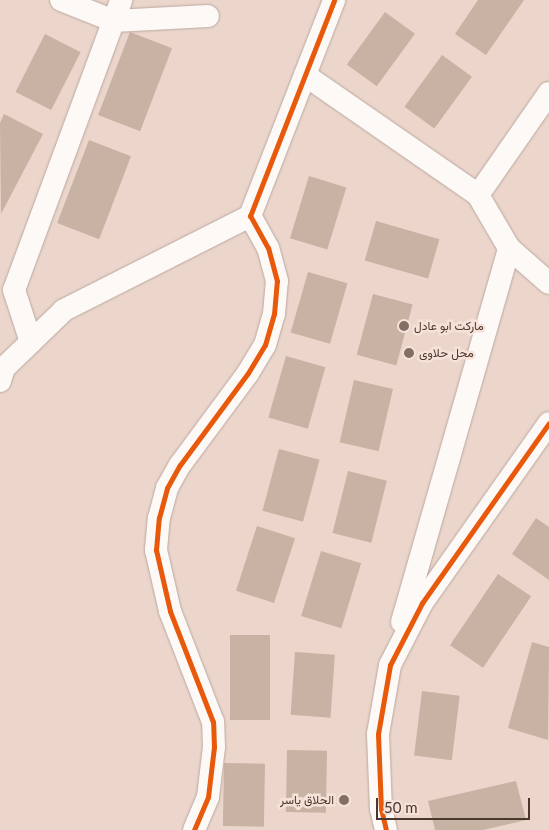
<!DOCTYPE html>
<html>
<head>
<meta charset="utf-8">
<style>
	body { margin:0 }
	#map { position:relative; width:549px; height:830px; overflow:hidden; background:#ecd6cc; font-family:Lato,Vazirmatn,sans-serif }
	div>[style] { position:absolute }
	.building>* { inset:0; background:#c7b2a3; transform-origin:0 0 }
	.roads { filter:drop-shadow(0 0 1px #bba89f) drop-shadow(0 0 1px #bba89f) }
	.minor>* { height:22px; margin:-11px; padding:0 11px; transform-origin:11px; border-radius:11px; background:#fcf9f7 }
	.cycleway>* { height:5px; margin:-2.5px; padding:0 2.5px; transform-origin:2.5px; border-radius:2.5px; background:#e8590c }
	.dots>* { width:14px; height:14px; translate:-50% -50%; box-sizing:border-box; border:2px solid #f7e2d9; border-radius:50% }
	span { translate:-50% -50%; white-space:nowrap; text-align:center; line-height:1.15; -webkit-text-stroke:5px #f7e2d9; paint-order:stroke }
	.poi-label { font-size:12px; color:#4c372f }
	.left { translate:0 -50%; text-align:left }
	.right { translate:-100% -50%; text-align:right }
	.scale { position:absolute; left:376px; top:798px; width:154px; height:22px; box-sizing:border-box; border:2px solid #4c372f; border-top:0; padding-left:6px; font-size:15px; line-height:18px; white-space:nowrap; color:#4c372f; -webkit-text-stroke:4px #f7e2d9; paint-order:stroke }
</style>
</head>
<body>
<div id="map">
	<div class="building">
		<i style="clip-path:polygon(478px 0,524px 0,486px 55px,455px 34px)"></i>
		<i style="left:385px;top:12px;width:37px;height:65px;rotate:36deg"></i>
		<i style="left:130px;top:32px;width:45px;height:89px;rotate:21deg"></i>
		<i style="left:45px;top:34px;width:40px;height:65px;rotate:27deg"></i>
		<i style="left:442px;top:55px;width:37px;height:64px;rotate:36deg"></i>
		<i style="clip-path:polygon(4px 114px,43px 134px,1px 214px,0 123px)"></i>
		<i style="left:89px;top:140px;width:45px;height:89px;rotate:21deg"></i>
		<i style="left:309px;top:176px;width:39px;height:65px;rotate:17deg"></i>
		<i style="left:376px;top:221px;width:66px;height:41px;rotate:16deg"></i>
		<i style="left:308px;top:272px;width:41px;height:63px;rotate:16deg"></i>
		<i style="left:373px;top:294px;width:41px;height:63px;rotate:15deg"></i>
		<i style="left:286px;top:356px;width:41px;height:64px;rotate:16deg"></i>
		<i style="left:354px;top:380px;width:40px;height:64px;rotate:13deg"></i>
		<i style="left:279px;top:449px;width:42px;height:64px;rotate:15deg"></i>
		<i style="left:348px;top:471px;width:40px;height:64px;rotate:14deg"></i>
		<i style="clip-path:polygon(536px 518px,549px 527px,549px 580px,512px 554px)"></i>
		<i style="left:257px;top:526px;width:40px;height:68px;rotate:18deg"></i>
		<i style="left:321px;top:551px;width:42px;height:68px;rotate:17deg"></i>
		<i style="left:498px;top:574px;width:40px;height:86px;rotate:34deg"></i>
		<i style="left:270px;top:635px;width:85px;height:40px;rotate:90deg"></i>
		<i style="clip-path:polygon(532px 642px,549px 647px,548px 740px,508px 728px)"></i>
		<i style="left:295px;top:652px;width:40px;height:63px;rotate:4deg"></i>
		<i style="left:422px;top:691px;width:38px;height:65px;rotate:7deg"></i>
		<i style="left:287px;top:750px;width:40px;height:62px;rotate:1deg"></i>
		<i style="left:224px;top:763px;width:41px;height:63px;rotate:1deg"></i>
		<i style="clip-path:polygon(516px 781px,526px 820px,483px 830px,435px 830px,428px 801px)"></i>
	</div>
	<div class="roads">
		<div class="minor">
			<i style="left:61px;top:0;width:57px;rotate:21.6deg"></i>
			<i style="left:114px;top:21px;width:94px;rotate:-3deg"></i>
			<i style="left:305px;top:75px;width:211px;rotate:34.7deg"></i>
			<i style="left:478px;top:195px;width:61px;rotate:59.7deg"></i>
			<i style="left:509px;top:248px;width:53px;rotate:41.2deg"></i>
			<i style="left:478px;top:195px;width:124px;rotate:-55.2deg"></i>
			<i style="left:31px;top:342px;width:55px;rotate:-108.1deg"></i>
			<i style="left:14px;top:290px;width:309px;rotate:-69.7deg"></i>
			<i style="left:0;top:381px;width:14px;rotate:-73deg"></i>
			<i style="left:4px;top:368px;width:83px;rotate:-44deg"></i>
			<i style="left:64px;top:310px;width:208px;rotate:-26.8deg"></i>
			<i style="left:402px;top:622px;width:389px;rotate:-74deg"></i>
			<i style="left:194px;top:830px;width:36px;rotate:-67deg"></i>
			<i style="left:208px;top:797px;width:50px;rotate:-83.2deg"></i>
			<i style="left:214px;top:747px;width:25px;rotate:-92deg"></i>
			<i style="left:213px;top:722px;width:119px;rotate:-111.2deg"></i>
			<i style="left:170px;top:611px;width:63px;rotate:-102.9deg"></i>
			<i style="left:156px;top:550px;width:32px;rotate:-85deg"></i>
			<i style="left:159px;top:518px;width:31px;rotate:-75deg"></i>
			<i style="left:167px;top:488px;width:26px;rotate:-61deg"></i>
			<i style="left:180px;top:465px;width:114px;rotate:-53.5deg"></i>
			<i style="left:248px;top:373px;width:33px;rotate:-59deg"></i>
			<i style="left:265px;top:345px;width:32px;rotate:-74deg"></i>
			<i style="left:274px;top:314px;width:33px;rotate:-85deg"></i>
			<i style="left:277px;top:281px;width:34px;rotate:-105deg"></i>
			<i style="left:268px;top:248px;width:37px;rotate:-119deg"></i>
			<i style="left:250px;top:216px;width:232px;rotate:-68.7deg"></i>
			<i style="left:386px;top:830px;width:22px;rotate:-103deg"></i>
			<i style="left:381px;top:809px;width:75px;rotate:-92.3deg"></i>
			<i style="left:378px;top:734px;width:70px;rotate:-80.1deg"></i>
			<i style="left:390px;top:665px;width:70px;rotate:-62.7deg"></i>
			<i style="left:422px;top:603px;width:220px;rotate:-54.8deg"></i>
		</div>
	</div>
	<div class="cycleway">
		<i style="left:194px;top:830px;width:36px;rotate:-67deg"></i>
		<i style="left:208px;top:797px;width:50px;rotate:-83.2deg"></i>
		<i style="left:214px;top:747px;width:25px;rotate:-92deg"></i>
		<i style="left:213px;top:722px;width:119px;rotate:-111.2deg"></i>
		<i style="left:170px;top:611px;width:63px;rotate:-102.9deg"></i>
		<i style="left:156px;top:550px;width:32px;rotate:-85deg"></i>
		<i style="left:159px;top:518px;width:31px;rotate:-75deg"></i>
		<i style="left:167px;top:488px;width:26px;rotate:-61deg"></i>
		<i style="left:180px;top:465px;width:114px;rotate:-53.5deg"></i>
		<i style="left:248px;top:373px;width:33px;rotate:-59deg"></i>
		<i style="left:265px;top:345px;width:32px;rotate:-74deg"></i>
		<i style="left:274px;top:314px;width:33px;rotate:-85deg"></i>
		<i style="left:277px;top:281px;width:34px;rotate:-105deg"></i>
		<i style="left:268px;top:248px;width:37px;rotate:-119deg"></i>
		<i style="left:250px;top:216px;width:232px;rotate:-68.7deg"></i>
		<i style="left:386px;top:830px;width:22px;rotate:-103deg"></i>
		<i style="left:381px;top:809px;width:75px;rotate:-92.3deg"></i>
		<i style="left:378px;top:734px;width:70px;rotate:-80.1deg"></i>
		<i style="left:390px;top:665px;width:70px;rotate:-62.7deg"></i>
		<i style="left:422px;top:603px;width:220px;rotate:-54.8deg"></i>
	</div>
	<div class="dots">
		<i style="left:404px;top:326px;background:#846f66"></i>
		<i style="left:409px;top:353px;background:#846f66"></i>
		<i style="left:344px;top:800px;background:#846f66"></i>
	</div>
	<div class="poi-label">
		<span class="left" style="left:414px;top:326px">ماركت ابو عادل</span>
		<span class="left" style="left:419px;top:353px">محل حلاوى</span>
		<span class="right" style="left:334px;top:800px">الحلاق ياسر</span>
	</div>
	<div class="scale">50 m</div>
</div>
</body>
</html>
